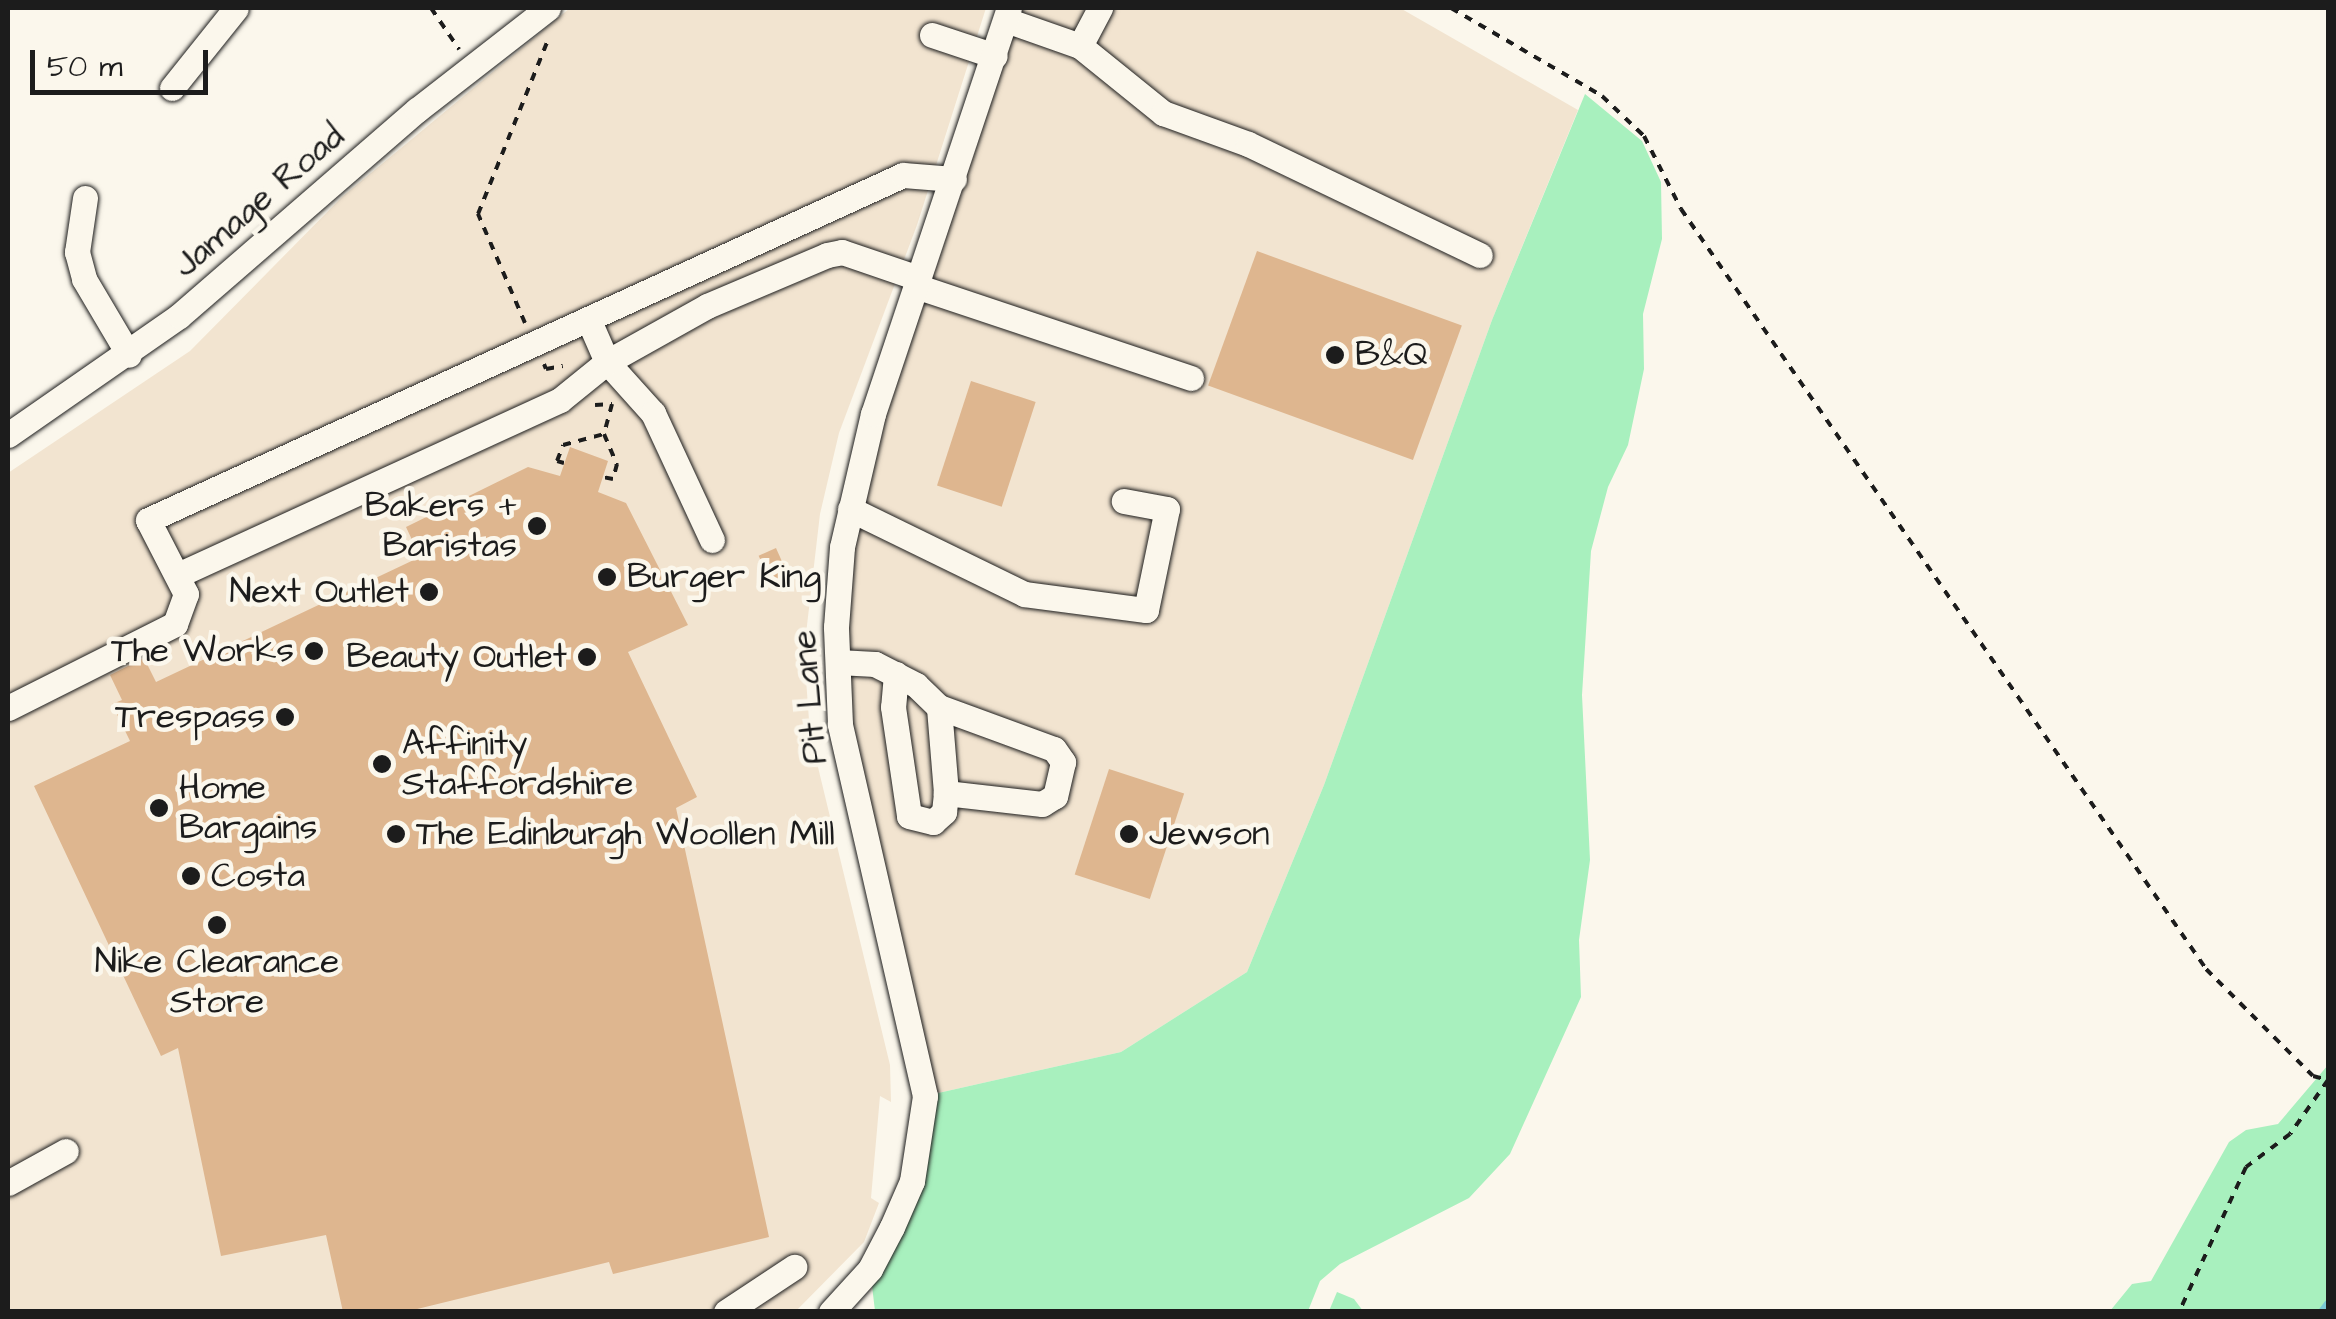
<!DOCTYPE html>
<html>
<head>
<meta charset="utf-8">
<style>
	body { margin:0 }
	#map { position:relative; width:2336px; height:1319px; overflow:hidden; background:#fbf7ec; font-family:"Architects Daughter",sans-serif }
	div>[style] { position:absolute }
	.built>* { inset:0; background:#f2e4d0 }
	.green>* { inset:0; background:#a8f0be }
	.stream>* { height:8px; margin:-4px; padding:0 4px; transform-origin:4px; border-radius:4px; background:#7acad4 }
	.building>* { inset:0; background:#deb68f; transform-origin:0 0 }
	.path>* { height:4px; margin-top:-2px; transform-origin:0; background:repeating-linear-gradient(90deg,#1c1c1c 0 8px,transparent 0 16px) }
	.roads { filter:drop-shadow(0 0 2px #1c1c1c) drop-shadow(0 0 2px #1c1c1c) }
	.minor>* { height:25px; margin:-12.5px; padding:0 12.5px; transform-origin:12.5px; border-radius:12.5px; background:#fbf7ec }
	.dots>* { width:28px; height:28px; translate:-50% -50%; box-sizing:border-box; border:5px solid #fbf7ec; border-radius:50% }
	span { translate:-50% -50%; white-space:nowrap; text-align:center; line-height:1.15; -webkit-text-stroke:9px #fbf7ec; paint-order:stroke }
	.street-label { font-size:35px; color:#1c1c1c }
	.poi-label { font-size:35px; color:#1c1c1c }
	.left { translate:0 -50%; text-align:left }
	.right { translate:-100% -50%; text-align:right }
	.frame { position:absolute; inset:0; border:10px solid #1c1c1c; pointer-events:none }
	.scale { position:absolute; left:30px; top:50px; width:178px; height:45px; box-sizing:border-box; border:5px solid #1c1c1c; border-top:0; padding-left:12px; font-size:30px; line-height:35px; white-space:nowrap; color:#1c1c1c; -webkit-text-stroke:8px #fbf7ec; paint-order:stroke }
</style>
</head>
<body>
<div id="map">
	<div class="built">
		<i style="clip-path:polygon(570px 8px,986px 8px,917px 225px,839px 433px,820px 514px,804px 651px,810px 734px,890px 1065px,891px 1102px,880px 1096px,871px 1198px,879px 1203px,864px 1242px,795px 1312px,8px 1311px,8px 473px,190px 351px,342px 197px)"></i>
		<i style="clip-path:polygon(1010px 8px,1400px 8px,1578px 110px,1492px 320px,1324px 785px,1247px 972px,1121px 1052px,925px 1096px,840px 724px,842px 547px)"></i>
	</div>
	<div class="green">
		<i style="clip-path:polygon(1585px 94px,1642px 141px,1661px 182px,1662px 239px,1643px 314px,1644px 369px,1628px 445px,1608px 487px,1591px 551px,1582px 695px,1590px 860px,1579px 940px,1581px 997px,1510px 1154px,1469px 1198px,1340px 1264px,1320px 1281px,1308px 1311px,875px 1311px,870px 1269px,892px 1227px,925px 1096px,1121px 1052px,1247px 972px,1324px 785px,1492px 320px)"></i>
		<i style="clip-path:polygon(2328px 1065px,2328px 1311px,2110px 1311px,2132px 1284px,2151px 1281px,2229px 1142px,2246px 1130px,2278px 1124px)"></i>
		<i style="clip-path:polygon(1337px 1292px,1354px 1299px,1363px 1311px,1329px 1311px)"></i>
	</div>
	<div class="stream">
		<i style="left:2322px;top:1312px;width:10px;rotate:-53deg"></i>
	</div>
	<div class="building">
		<i style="left:1257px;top:251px;width:218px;height:143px;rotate:20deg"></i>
		<i style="left:971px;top:381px;width:68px;height:110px;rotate:18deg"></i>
		<i style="clip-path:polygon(570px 447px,608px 461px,598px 492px,626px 503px,688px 625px,628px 652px,697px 797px,676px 808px,769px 1237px,613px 1274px,609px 1262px,405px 1312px,343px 1312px,326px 1235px,221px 1256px,178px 1048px,161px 1056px,34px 786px,130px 741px,112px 704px,122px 700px,110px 675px,144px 658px,156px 682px,420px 557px,406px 527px,528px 467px,560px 476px)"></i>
		<i style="left:776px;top:548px;width:36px;height:19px;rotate:66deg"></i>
		<i style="left:1109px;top:769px;width:79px;height:111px;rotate:18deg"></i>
	</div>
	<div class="path">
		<i style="left:431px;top:8px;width:50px;rotate:55.7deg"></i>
		<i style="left:1451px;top:8px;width:175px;rotate:30.2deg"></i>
		<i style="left:1602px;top:96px;width:58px;rotate:43.6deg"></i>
		<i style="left:1644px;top:136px;width:82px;rotate:63.1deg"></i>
		<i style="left:1681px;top:209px;width:924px;rotate:55.36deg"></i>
		<i style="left:2206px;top:969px;width:151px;rotate:45deg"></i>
		<i style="left:2313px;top:1076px;width:16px;rotate:15deg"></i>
		<i style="left:2328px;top:1080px;width:66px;rotate:125.1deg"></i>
		<i style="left:2290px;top:1134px;width:55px;rotate:143.1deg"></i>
		<i style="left:2246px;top:1167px;width:160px;rotate:114.8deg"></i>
		<i style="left:525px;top:323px;width:119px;rotate:-113.3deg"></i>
		<i style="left:478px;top:214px;width:191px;rotate:-68.1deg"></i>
		<i style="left:544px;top:364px;width:5px;rotate:68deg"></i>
		<i style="left:546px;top:369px;width:17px;rotate:-10deg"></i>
		<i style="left:595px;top:405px;width:17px;rotate:-3deg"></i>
		<i style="left:612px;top:404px;width:31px;rotate:105deg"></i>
		<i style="left:604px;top:434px;width:33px;rotate:67deg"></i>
		<i style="left:617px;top:464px;width:16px;rotate:105deg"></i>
		<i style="left:613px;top:479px;width:10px;rotate:-169deg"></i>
		<i style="left:564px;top:463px;width:7px;rotate:-164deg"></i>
		<i style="left:557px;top:461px;width:17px;rotate:-69deg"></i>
		<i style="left:563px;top:445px;width:42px;rotate:-15deg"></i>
	</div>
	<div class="roads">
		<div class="minor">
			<i style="left:1006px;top:20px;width:78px;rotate:19.4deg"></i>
			<i style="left:1080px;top:46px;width:43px;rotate:-62.2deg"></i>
			<i style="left:932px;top:35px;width:66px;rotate:18.4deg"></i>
			<i style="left:1080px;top:46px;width:107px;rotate:38.9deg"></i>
			<i style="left:1163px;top:113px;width:90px;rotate:20deg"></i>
			<i style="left:1248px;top:144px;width:257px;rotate:25.6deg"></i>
			<i style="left:172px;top:88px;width:102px;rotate:-51.3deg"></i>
			<i style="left:85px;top:198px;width:55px;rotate:98.4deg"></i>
			<i style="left:77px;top:252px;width:28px;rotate:75deg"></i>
			<i style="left:84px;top:279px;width:88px;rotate:59.4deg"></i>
			<i style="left:916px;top:286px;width:290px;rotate:18.5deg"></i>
			<i style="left:590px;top:323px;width:43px;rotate:66.4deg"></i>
			<i style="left:607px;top:362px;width:69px;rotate:48deg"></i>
			<i style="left:653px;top:413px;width:140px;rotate:65.1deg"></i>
			<i style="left:8px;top:435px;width:208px;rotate:-34.8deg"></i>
			<i style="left:179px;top:316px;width:315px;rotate:-40.9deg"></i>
			<i style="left:417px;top:110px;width:166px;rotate:-37.9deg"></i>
			<i style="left:850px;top:509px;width:194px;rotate:26deg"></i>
			<i style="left:1024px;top:594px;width:123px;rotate:7.5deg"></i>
			<i style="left:1146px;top:610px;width:103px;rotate:-78.3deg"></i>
			<i style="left:1167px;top:509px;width:44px;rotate:-169.5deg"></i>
			<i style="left:178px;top:575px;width:420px;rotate:-24.6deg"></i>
			<i style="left:560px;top:400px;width:60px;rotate:-39deg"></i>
			<i style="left:607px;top:362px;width:115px;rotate:-29.2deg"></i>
			<i style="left:707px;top:306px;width:130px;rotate:-23deg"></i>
			<i style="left:827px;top:255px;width:15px;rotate:-11deg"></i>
			<i style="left:842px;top:252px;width:80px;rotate:18.9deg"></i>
			<i style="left:838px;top:662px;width:37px;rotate:3deg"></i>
			<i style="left:875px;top:664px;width:46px;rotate:27.1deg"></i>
			<i style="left:916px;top:685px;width:32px;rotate:44deg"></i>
			<i style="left:939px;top:707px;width:122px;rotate:20.1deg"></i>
			<i style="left:1054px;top:749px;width:16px;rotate:55deg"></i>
			<i style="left:1063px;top:762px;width:35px;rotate:103deg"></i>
			<i style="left:1055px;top:796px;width:15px;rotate:148deg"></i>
			<i style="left:1042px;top:804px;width:97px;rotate:-173.5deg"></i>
			<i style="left:946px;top:793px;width:86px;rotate:-94.7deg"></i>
			<i style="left:896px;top:674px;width:33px;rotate:95deg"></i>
			<i style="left:893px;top:707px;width:110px;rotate:81.6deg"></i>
			<i style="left:909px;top:816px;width:25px;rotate:14deg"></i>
			<i style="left:933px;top:822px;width:15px;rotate:-42deg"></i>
			<i style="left:944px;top:812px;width:19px;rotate:-84deg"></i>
			<i style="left:8px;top:708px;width:187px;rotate:-26.7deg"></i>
			<i style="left:175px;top:624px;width:32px;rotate:-70deg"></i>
			<i style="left:186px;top:594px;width:83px;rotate:-117.2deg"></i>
			<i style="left:148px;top:520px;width:830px;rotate:-24.56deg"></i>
			<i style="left:903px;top:175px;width:51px;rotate:4.5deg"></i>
			<i style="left:8px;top:1183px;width:66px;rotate:-28.9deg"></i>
			<i style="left:726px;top:1312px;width:82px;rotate:-33.5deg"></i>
			<i style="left:831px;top:1312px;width:58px;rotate:-47.8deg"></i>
			<i style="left:870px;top:1269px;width:47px;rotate:-62.4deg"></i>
			<i style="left:892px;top:1227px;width:50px;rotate:-66.5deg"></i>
			<i style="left:912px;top:1181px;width:86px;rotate:-81.3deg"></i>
			<i style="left:925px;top:1096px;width:382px;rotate:-102.9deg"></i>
			<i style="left:840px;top:724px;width:97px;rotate:-92.4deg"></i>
			<i style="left:836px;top:627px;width:80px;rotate:-85.7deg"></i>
			<i style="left:842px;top:547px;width:137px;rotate:-76.9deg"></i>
			<i style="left:873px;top:414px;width:428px;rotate:-71.5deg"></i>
		</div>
	</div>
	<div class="dots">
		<i style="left:1335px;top:355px;background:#1c1c1c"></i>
		<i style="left:537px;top:526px;background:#1c1c1c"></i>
		<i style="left:607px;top:577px;background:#1c1c1c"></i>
		<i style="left:429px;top:592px;background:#1c1c1c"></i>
		<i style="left:314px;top:651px;background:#1c1c1c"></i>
		<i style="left:587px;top:657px;background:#1c1c1c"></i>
		<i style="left:285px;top:717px;background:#1c1c1c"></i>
		<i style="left:382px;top:764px;background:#1c1c1c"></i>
		<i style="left:159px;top:808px;background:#1c1c1c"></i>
		<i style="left:396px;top:834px;background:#1c1c1c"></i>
		<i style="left:1129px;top:834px;background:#1c1c1c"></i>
		<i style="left:191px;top:876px;background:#1c1c1c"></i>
		<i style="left:217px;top:925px;background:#1c1c1c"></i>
	</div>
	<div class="street-label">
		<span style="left:259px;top:201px;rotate:-41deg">Jamage Road</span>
		<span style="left:810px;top:697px;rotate:-95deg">Pit Lane</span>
	</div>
	<div class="poi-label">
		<span class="left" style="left:1355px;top:355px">B&amp;Q</span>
		<span class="right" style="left:517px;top:526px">Bakers +<br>Baristas</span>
		<span class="left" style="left:627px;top:577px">Burger King</span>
		<span class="right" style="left:409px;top:592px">Next Outlet</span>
		<span class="right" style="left:294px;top:651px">The Works</span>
		<span class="right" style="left:567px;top:657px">Beauty Outlet</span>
		<span class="right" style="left:265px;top:717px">Trespass</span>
		<span class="left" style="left:402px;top:764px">Affinity<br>Staffordshire</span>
		<span class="left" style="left:179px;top:808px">Home<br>Bargains</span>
		<span class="left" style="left:416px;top:834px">The Edinburgh Woollen Mill</span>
		<span class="left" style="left:1149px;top:834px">Jewson</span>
		<span class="left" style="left:211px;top:876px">Costa</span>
		<span style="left:217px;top:982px">Nike Clearance<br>Store</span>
	</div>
	<div class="frame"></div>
	<div class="scale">50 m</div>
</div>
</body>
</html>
